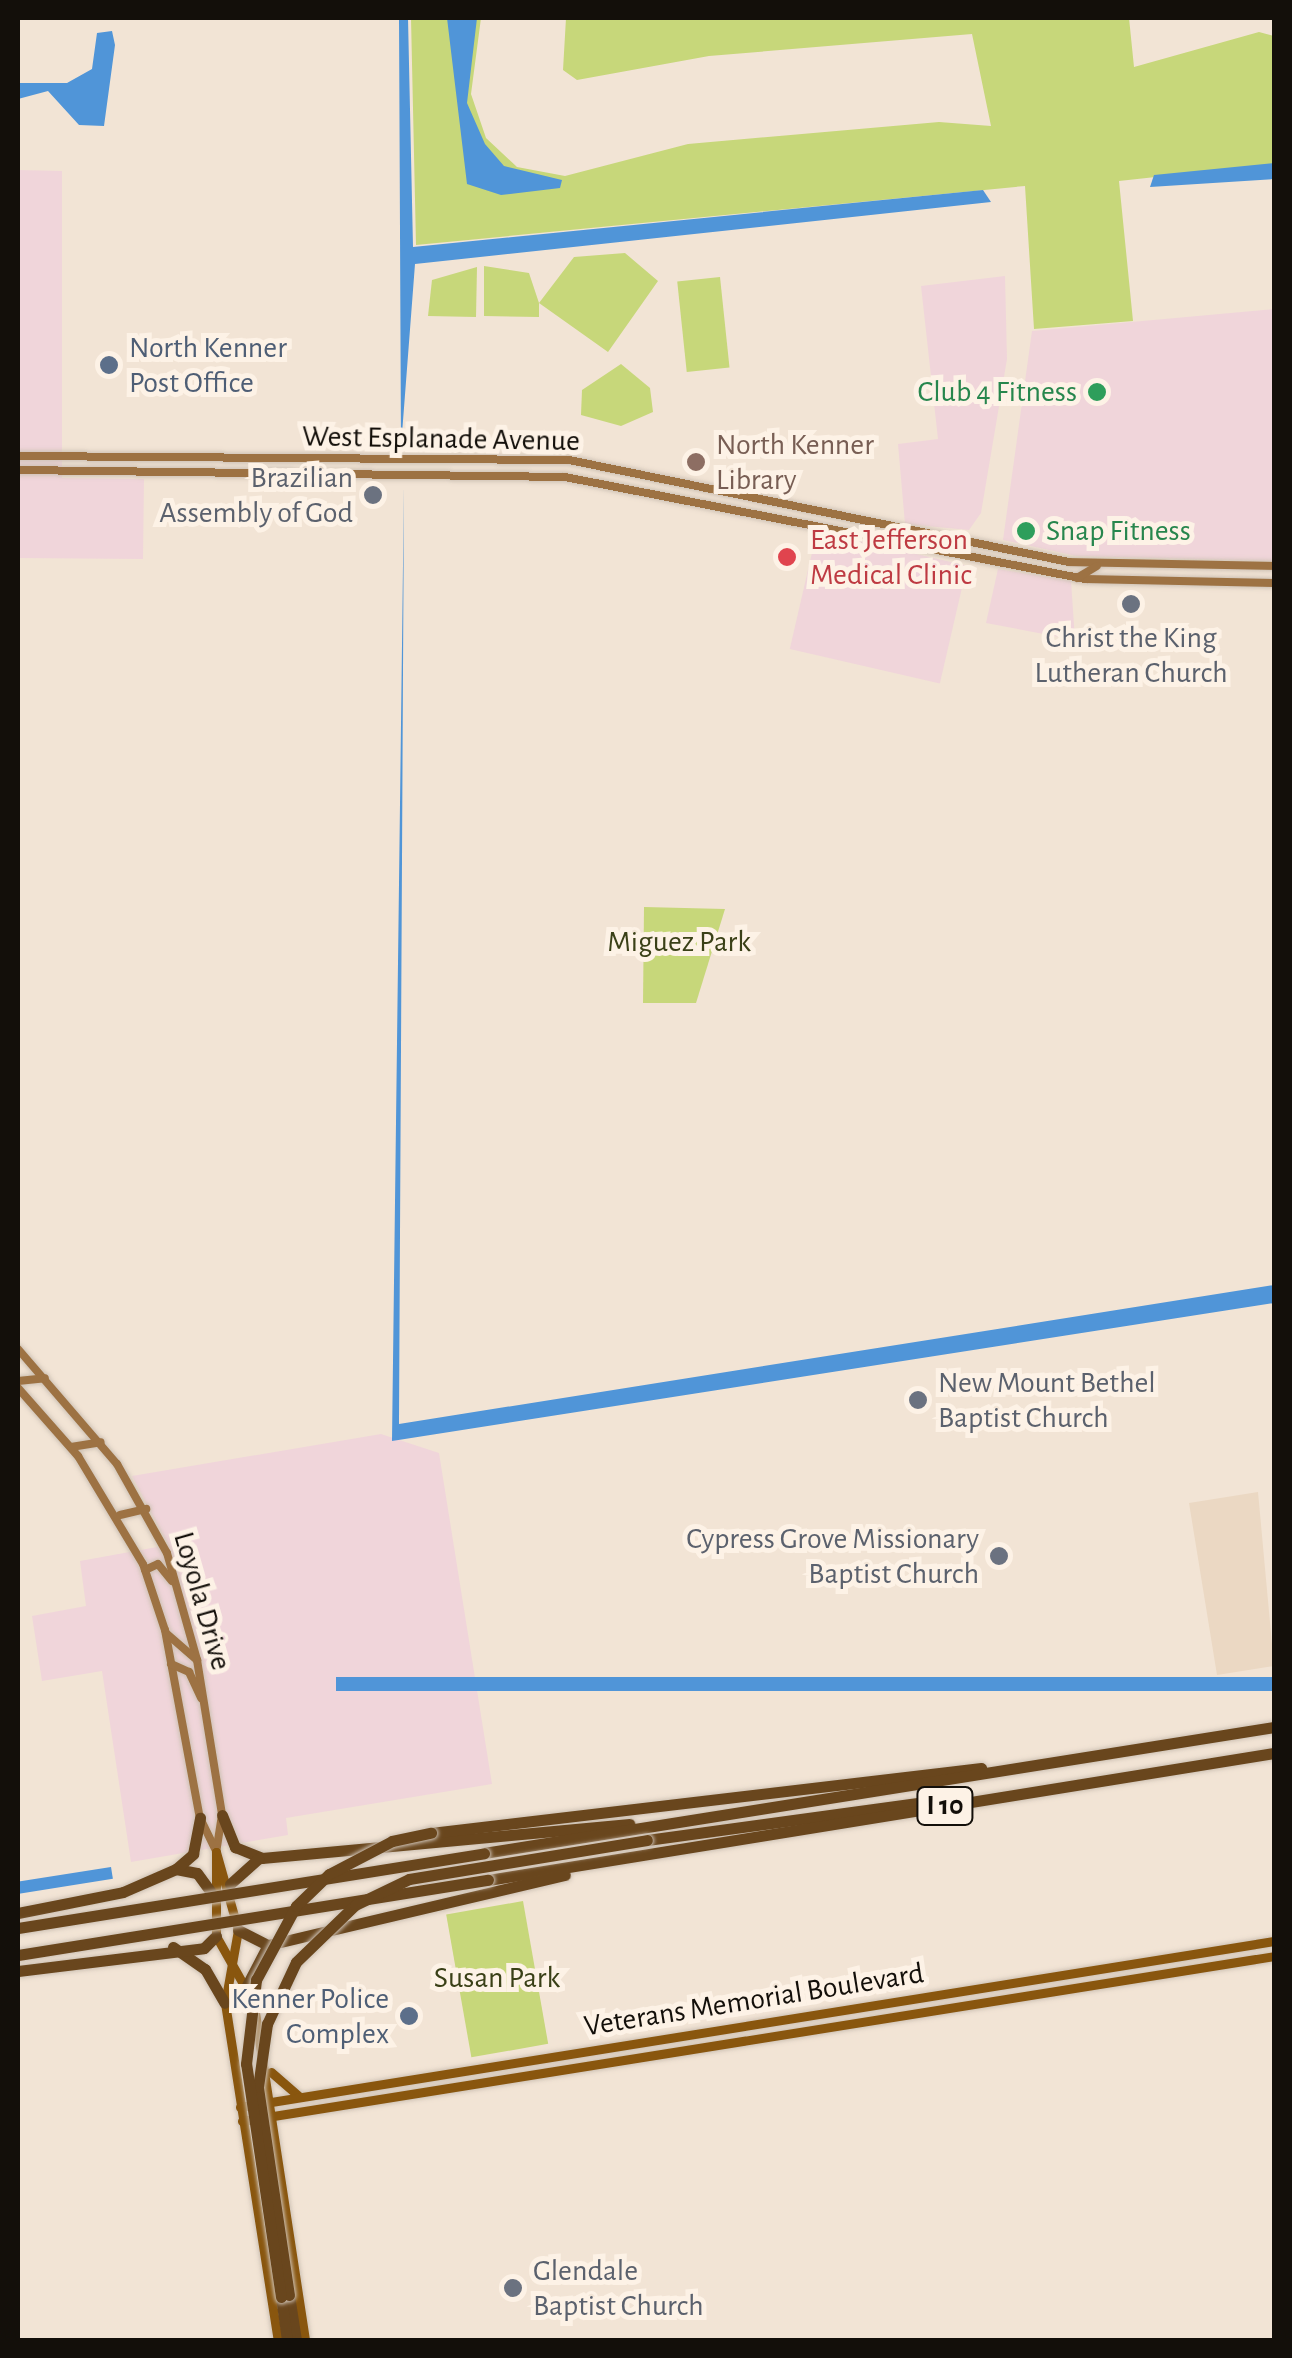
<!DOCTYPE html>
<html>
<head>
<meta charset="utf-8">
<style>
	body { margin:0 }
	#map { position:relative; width:1292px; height:2358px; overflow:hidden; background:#f2e4d5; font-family:"Alegreya Sans",sans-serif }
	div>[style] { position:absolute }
	.commercial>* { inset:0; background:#f0d5da; transform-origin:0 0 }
	.built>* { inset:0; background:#ebd8c3 }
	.green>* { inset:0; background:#c7d77a; transform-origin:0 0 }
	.water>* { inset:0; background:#5095d8; transform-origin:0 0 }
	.roads { filter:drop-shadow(0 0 2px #cec2b5) drop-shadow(0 0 2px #cec2b5) }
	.secondary>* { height:8px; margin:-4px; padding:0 4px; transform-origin:4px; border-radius:4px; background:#9d7243 }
	.primary>* { height:9px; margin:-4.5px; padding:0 4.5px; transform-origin:4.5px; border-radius:4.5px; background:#89560e }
	.highway>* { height:11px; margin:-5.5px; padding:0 5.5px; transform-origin:5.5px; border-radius:5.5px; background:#69461d }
	.bridges { filter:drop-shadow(0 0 2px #cec2b5) drop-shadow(0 0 2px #cec2b5) }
	.highway-bridge>* { height:11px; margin:-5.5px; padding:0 5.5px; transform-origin:5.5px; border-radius:5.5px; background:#69461d }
	.dots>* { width:28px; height:28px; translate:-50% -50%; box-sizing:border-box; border:5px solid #fdf2e6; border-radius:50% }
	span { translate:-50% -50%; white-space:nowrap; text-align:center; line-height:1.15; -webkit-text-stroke:10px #fdf2e6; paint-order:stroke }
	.shield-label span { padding:2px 8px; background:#fdf2e6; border:2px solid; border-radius:8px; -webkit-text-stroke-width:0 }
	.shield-label { font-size:28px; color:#130f0a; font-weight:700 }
	.service-label { font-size:30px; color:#4e5e75 }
	.left { translate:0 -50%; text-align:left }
	.right { translate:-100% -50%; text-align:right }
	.leisure-label { font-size:30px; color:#27864d }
	.street-label { font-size:30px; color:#130f0a }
	.education-label { font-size:30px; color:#785e54 }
	.worship-label { font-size:30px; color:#5b616d }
	.health-label { font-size:30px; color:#be3a42 }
	.park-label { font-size:30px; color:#3a4017 }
	.frame { position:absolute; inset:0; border:20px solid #130f0a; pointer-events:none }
</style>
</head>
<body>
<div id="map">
	<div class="commercial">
		<i style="clip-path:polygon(18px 170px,62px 171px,62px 478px,144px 479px,143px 559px,18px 558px)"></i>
		<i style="clip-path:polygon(1005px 276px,1007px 359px,981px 513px,969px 530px,905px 524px,898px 444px,938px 439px,921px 286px)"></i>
		<i style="clip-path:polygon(1274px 309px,1274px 561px,1076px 556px,1003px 540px,1032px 331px)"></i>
		<i style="left:817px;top:531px;width:154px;height:121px;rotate:13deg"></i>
		<i style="clip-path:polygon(998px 569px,1071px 581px,1075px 640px,986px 623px)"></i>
		<i style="clip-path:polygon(381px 1434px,439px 1453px,492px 1784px,286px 1818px,288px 1835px,131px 1862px,102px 1671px,42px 1681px,32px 1616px,86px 1606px,80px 1561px,168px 1545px,132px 1476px)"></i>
	</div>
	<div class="built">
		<i style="clip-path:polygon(1258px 1492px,1274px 1666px,1217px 1675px,1189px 1503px)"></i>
	</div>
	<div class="green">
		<i style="clip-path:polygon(411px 18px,481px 18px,471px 94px,486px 138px,517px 167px,565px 176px,688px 144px,939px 122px,991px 126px,972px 34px,709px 56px,577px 80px,563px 70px,566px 18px,1129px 18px,1134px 67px,1259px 32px,1274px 36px,1274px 164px,1119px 181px,1133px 321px,1034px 329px,1025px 186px,416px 245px)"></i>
		<i style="clip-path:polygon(625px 253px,658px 281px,608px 352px,539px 303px,539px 317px,484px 316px,484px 266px,529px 273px,539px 303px,574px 257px)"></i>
		<i style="clip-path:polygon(477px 267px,476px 317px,428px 316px,432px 280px)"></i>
		<i style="left:720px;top:277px;width:91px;height:43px;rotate:84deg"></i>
		<i style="clip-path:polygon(621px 364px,650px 388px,653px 412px,621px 426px,581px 415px,582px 390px)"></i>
		<i style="clip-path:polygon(644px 907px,725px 909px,696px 1003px,643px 1003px)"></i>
		<i style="left:523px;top:1901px;width:145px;height:78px;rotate:80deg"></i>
	</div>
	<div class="water">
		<i style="clip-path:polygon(399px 18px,408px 18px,413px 247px,983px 190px,991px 202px,415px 264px,401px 447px)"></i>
		<i style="clip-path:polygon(447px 18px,477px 18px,467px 103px,485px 144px,504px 166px,562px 180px,560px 188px,501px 195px,467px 184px)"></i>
		<i style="clip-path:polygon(97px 33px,112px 31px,115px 45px,104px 126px,79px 125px,48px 91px,18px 99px,18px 83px,67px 83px,92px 69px)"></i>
		<i style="clip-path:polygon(1274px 163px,1274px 179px,1150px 187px,1154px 175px)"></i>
		<i style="clip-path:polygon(404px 485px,399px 1424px,1274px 1285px,1274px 1303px,392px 1441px)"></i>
		<i style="left:1274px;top:1677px;width:14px;height:938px;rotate:90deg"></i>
		<i style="left:111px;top:1867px;width:12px;height:95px;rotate:81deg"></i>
	</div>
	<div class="roads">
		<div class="secondary">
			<i style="left:18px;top:456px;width:551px;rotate:0.42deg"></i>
			<i style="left:569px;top:460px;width:510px;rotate:11.53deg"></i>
			<i style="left:1069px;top:562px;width:205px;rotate:1.1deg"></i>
			<i style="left:18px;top:470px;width:547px;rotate:0.73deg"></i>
			<i style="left:565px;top:477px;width:530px;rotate:11.1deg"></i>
			<i style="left:1085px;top:579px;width:189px;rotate:1.2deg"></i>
			<i style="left:1077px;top:578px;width:23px;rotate:-31deg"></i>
			<i style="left:18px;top:1349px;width:152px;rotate:49.3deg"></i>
			<i style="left:117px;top:1464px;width:102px;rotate:60.7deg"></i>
			<i style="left:167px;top:1553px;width:111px;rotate:74.3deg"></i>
			<i style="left:197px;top:1660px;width:157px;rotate:80.8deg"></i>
			<i style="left:222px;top:1815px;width:37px;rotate:99deg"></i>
			<i style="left:18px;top:1381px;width:27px;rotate:-6deg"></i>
			<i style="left:18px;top:1388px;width:91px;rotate:48.6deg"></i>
			<i style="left:78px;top:1456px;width:126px;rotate:59deg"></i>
			<i style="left:143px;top:1564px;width:70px;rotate:71.6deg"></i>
			<i style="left:165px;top:1630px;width:191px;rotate:79.5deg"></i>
			<i style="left:200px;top:1818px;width:37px;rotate:64deg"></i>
			<i style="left:71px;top:1447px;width:30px;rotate:-9deg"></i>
			<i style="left:120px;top:1515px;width:27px;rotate:-13deg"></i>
			<i style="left:145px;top:1570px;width:14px;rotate:-25deg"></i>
			<i style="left:158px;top:1564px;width:22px;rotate:51deg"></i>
			<i style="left:167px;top:1634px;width:40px;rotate:41deg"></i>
			<i style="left:171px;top:1664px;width:20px;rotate:24deg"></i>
			<i style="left:189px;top:1672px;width:29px;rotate:65deg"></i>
		</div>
		<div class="primary">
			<i style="left:216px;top:1852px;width:84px;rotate:90deg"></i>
			<i style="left:216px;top:1936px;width:61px;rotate:60.5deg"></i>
			<i style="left:216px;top:1852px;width:81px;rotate:74.2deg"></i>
			<i style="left:238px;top:1930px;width:74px;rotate:100.1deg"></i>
			<i style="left:225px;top:2003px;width:341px;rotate:81.1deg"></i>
			<i style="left:255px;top:2013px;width:331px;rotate:81.3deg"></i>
			<i style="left:271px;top:2072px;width:38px;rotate:41deg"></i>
			<i style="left:240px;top:2107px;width:1047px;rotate:-9.12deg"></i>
			<i style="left:242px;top:2121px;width:1045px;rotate:-9.08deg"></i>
		</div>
		<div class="highway">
			<i style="left:222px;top:1815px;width:35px;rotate:68deg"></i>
			<i style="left:235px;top:1847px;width:29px;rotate:22deg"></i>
			<i style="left:262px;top:1858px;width:369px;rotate:-5.3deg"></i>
			<i style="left:431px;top:1833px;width:554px;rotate:-6.74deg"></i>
			<i style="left:647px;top:1840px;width:286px;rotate:-7.8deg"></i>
			<i style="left:484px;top:1853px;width:800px;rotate:-9.06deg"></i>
			<i style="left:176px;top:1869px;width:21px;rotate:11deg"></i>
			<i style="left:197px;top:1873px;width:22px;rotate:54deg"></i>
			<i style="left:488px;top:1880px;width:796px;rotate:-9.18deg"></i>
			<i style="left:230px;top:1884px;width:38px;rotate:-42deg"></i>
			<i style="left:18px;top:1913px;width:107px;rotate:-11.3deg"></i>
			<i style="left:123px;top:1892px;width:58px;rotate:-23.5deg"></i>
			<i style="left:176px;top:1869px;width:23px;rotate:-41deg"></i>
			<i style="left:193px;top:1854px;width:37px;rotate:-79deg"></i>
			<i style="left:238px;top:1930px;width:34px;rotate:27deg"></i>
			<i style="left:173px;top:1947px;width:39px;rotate:35deg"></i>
			<i style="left:205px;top:1969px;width:39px;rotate:60deg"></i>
			<i style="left:18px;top:1971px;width:187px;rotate:-7deg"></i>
			<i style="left:204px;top:1948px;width:17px;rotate:-45deg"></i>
			<i style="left:246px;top:1987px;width:47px;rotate:-62.4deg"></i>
			<i style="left:268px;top:1945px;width:305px;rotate:-13.3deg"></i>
			<i style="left:289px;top:2295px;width:46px;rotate:81.2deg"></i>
			<i style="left:281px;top:2297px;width:43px;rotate:82.1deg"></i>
		</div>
	</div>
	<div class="bridges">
		<div class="highway-bridge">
			<i style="left:18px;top:1928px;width:472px;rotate:-9.1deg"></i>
			<i style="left:18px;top:1955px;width:476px;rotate:-9.1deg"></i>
			<i style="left:289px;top:2295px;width:210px;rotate:-98.5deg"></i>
			<i style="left:258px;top:2087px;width:64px;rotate:-81.9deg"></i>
			<i style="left:267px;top:2024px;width:68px;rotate:-64.9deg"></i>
			<i style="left:296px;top:1962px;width:82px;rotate:-44deg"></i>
			<i style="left:355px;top:1905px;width:60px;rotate:-25.7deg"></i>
			<i style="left:409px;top:1879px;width:241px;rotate:-9.3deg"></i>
			<i style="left:281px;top:2297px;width:236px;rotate:-98.5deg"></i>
			<i style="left:246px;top:2064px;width:85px;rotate:-83.2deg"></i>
			<i style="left:256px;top:1980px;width:84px;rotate:-61.6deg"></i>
			<i style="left:296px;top:1906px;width:46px;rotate:-44.1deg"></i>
			<i style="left:329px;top:1874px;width:71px;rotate:-27.6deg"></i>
			<i style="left:392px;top:1841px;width:40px;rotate:-12deg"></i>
		</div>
	</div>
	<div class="dots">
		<i style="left:109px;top:365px;background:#5c6f8a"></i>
		<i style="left:1097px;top:392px;background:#2e9e5b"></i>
		<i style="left:696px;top:462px;background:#8d6e63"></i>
		<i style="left:373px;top:495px;background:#6b7280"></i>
		<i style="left:1026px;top:531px;background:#2e9e5b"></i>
		<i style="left:787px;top:557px;background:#e0444e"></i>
		<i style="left:1131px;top:604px;background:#6b7280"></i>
		<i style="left:918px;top:1400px;background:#6b7280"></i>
		<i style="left:999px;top:1556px;background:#6b7280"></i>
		<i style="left:409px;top:2016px;background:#5c6f8a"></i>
		<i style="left:513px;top:2288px;background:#6b7280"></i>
	</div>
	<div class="shield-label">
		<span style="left:945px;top:1806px">I 10</span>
	</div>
	<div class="service-label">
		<span class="left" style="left:129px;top:365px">North Kenner<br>Post Office</span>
		<span class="right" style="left:389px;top:2016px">Kenner Police<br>Complex</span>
	</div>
	<div class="leisure-label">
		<span class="right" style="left:1077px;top:392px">Club 4 Fitness</span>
		<span class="left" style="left:1046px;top:531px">Snap Fitness</span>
	</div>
	<div class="street-label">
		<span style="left:441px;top:439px;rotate:1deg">West Esplanade Avenue</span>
		<span style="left:202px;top:1601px;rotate:74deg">Loyola Drive</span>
		<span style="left:754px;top:2000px;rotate:-9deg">Veterans Memorial Boulevard</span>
	</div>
	<div class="education-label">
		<span class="left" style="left:716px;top:462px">North Kenner<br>Library</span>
	</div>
	<div class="worship-label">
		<span class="right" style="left:353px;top:495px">Brazilian<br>Assembly of God</span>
		<span style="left:1131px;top:655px">Christ the King<br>Lutheran Church</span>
		<span class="left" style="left:938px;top:1400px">New Mount Bethel<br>Baptist Church</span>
		<span class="right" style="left:979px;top:1556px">Cypress Grove Missionary<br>Baptist Church</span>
		<span class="left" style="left:533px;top:2288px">Glendale<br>Baptist Church</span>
	</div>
	<div class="health-label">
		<span class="left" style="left:810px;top:557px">East Jefferson<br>Medical Clinic</span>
	</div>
	<div class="park-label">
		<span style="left:679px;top:942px">Miguez Park</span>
		<span style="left:497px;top:1978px">Susan Park</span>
	</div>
	<div class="frame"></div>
</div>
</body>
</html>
